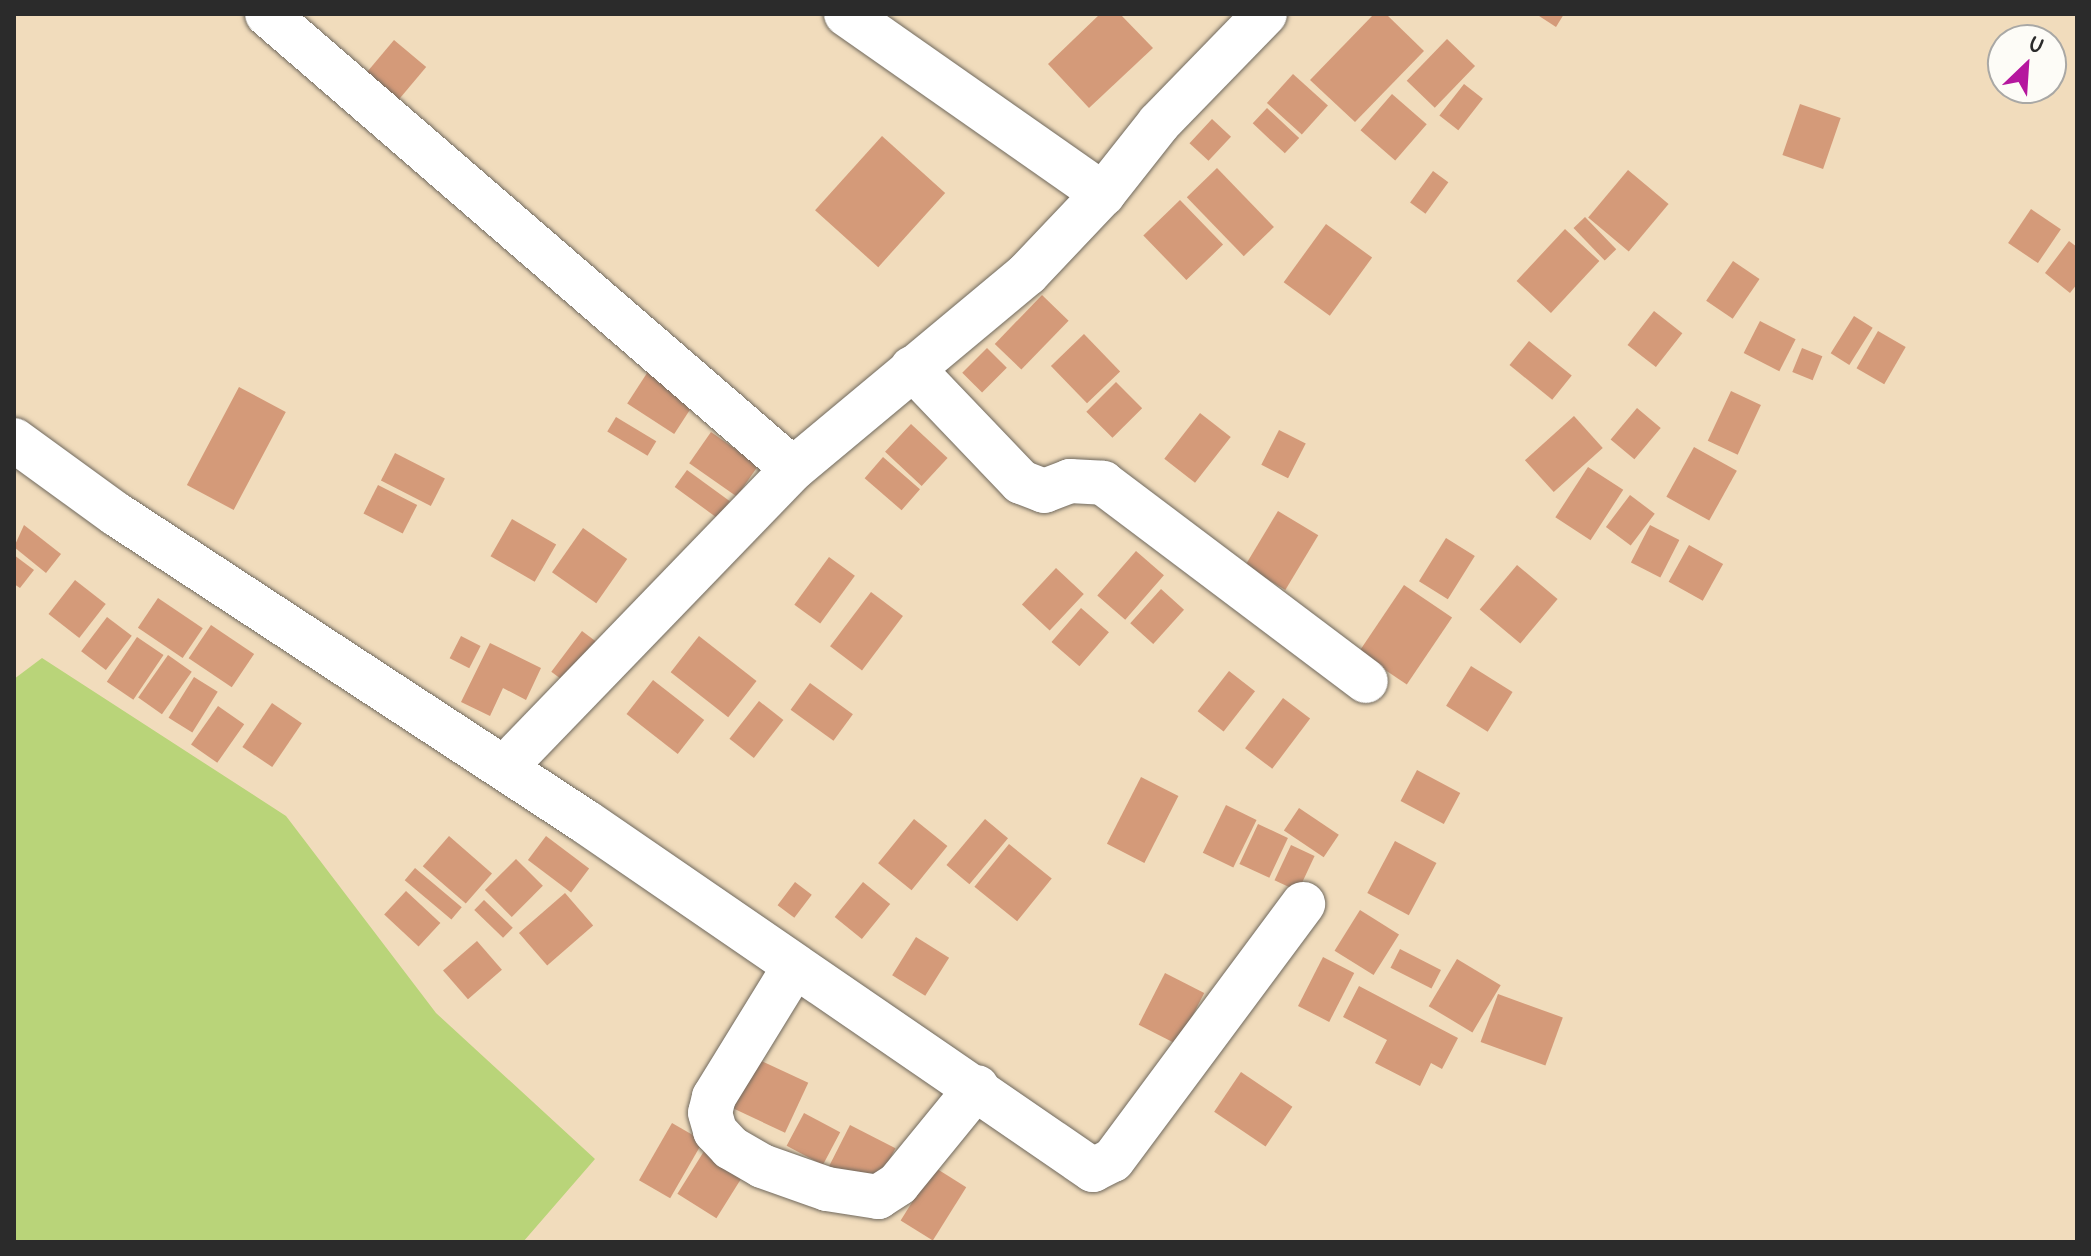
<!DOCTYPE html>
<html>
<head>
<meta charset="utf-8">
<style>
	body { margin:0 }
	#map { position:relative; width:2091px; height:1256px; overflow:hidden; background:#f1dcbc; font-family:"Patrick Hand",sans-serif }
	div>[style] { position:absolute }
	.green>* { inset:0; background:#b9d479 }
	.building>* { inset:0; background:#d49a79; transform-origin:0 0 }
	.roads { filter:drop-shadow(0 0 2px #70695e) drop-shadow(0 0 2px #70695e) }
	.minor>* { height:44px; margin:-22px; padding:0 22px; transform-origin:22px; border-radius:22px; background:#fff }
	span { translate:-50% -50%; white-space:nowrap; text-align:center; line-height:1.15; -webkit-text-stroke:6px #fdfcf7; paint-order:stroke }
	.frame { position:absolute; inset:0; border:16px solid #2b2b2b; pointer-events:none }
	.north { position:absolute; left:1987px; top:24px; width:80px; height:80px; box-sizing:border-box; background:#fdfcf7; border:2px solid #a9a8a5; border-radius:50%; rotate:25deg; font-size:22px; font-weight:700; line-height:32px; text-align:center; color:#2b2b2b }
	.north::after { content:''; display:block; margin:auto; width:28px; height:36px; background:#b5179e; clip-path:polygon(50% 0,100% 100%,50% 72%,0 100%) }
</style>
</head>
<body>
<div id="map">
	<div class="green">
		<i style="clip-path:polygon(42px 658px,286px 816px,436px 1013px,595px 1159px,523px 1242px,14px 1242px,14px 679px)"></i>
	</div>
	<div class="building">
		<i style="clip-path:polygon(1100px 14px,1120px 14px,1153px 48px,1089px 108px,1048px 64px)"></i>
		<i style="clip-path:polygon(1374px 14px,1386px 14px,1424px 51px,1355px 122px,1310px 80px)"></i>
		<i style="clip-path:polygon(1536px 14px,1564px 14px,1556px 27px)"></i>
		<i style="left:1447px;top:39px;width:39px;height:58px;rotate:44deg"></i>
		<i style="left:394px;top:40px;width:42px;height:53px;rotate:40deg"></i>
		<i style="left:1293px;top:74px;width:47px;height:39px;rotate:42deg"></i>
		<i style="left:1464px;top:84px;width:24px;height:40px;rotate:38deg"></i>
		<i style="left:1392px;top:94px;width:46px;height:48px;rotate:41deg"></i>
		<i style="left:1800px;top:104px;width:43px;height:54px;rotate:19deg"></i>
		<i style="left:1267px;top:108px;width:44px;height:21px;rotate:43deg"></i>
		<i style="left:1212px;top:119px;width:26px;height:33px;rotate:43deg"></i>
		<i style="left:882px;top:136px;width:85px;height:100px;rotate:42deg"></i>
		<i style="left:1217px;top:168px;width:82px;height:42px;rotate:46deg"></i>
		<i style="left:1628px;top:170px;width:53px;height:62px;rotate:40deg"></i>
		<i style="left:1433px;top:171px;width:19px;height:39px;rotate:36deg"></i>
		<i style="left:1180px;top:200px;width:62px;height:51px;rotate:46deg"></i>
		<i style="left:2031px;top:209px;width:36px;height:41px;rotate:34deg"></i>
		<i style="left:1585px;top:217px;width:45px;height:16px;rotate:46deg"></i>
		<i style="left:1326px;top:224px;width:57px;height:72px;rotate:36deg"></i>
		<i style="left:1565px;top:229px;width:47px;height:71px;rotate:43deg"></i>
		<i style="clip-path:polygon(2069px 241px,2077px 247px,2077px 284px,2070px 293px,2045px 273px)"></i>
		<i style="left:1733px;top:261px;width:32px;height:48px;rotate:34deg"></i>
		<i style="left:1042px;top:295px;width:37px;height:68px;rotate:44deg"></i>
		<i style="left:1654px;top:311px;width:36px;height:43px;rotate:38deg"></i>
		<i style="left:1854px;top:316px;width:22px;height:44px;rotate:32deg"></i>
		<i style="left:1760px;top:321px;width:40px;height:36px;rotate:27deg"></i>
		<i style="left:1878px;top:331px;width:32px;height:43px;rotate:30deg"></i>
		<i style="left:1084px;top:334px;width:52px;height:46px;rotate:46deg"></i>
		<i style="left:1529px;top:341px;width:55px;height:31px;rotate:39deg"></i>
		<i style="left:987px;top:348px;width:28px;height:35px;rotate:45deg"></i>
		<i style="left:1802px;top:348px;width:22px;height:26px;rotate:22deg"></i>
		<i style="left:649px;top:370px;width:56px;height:40px;rotate:33deg"></i>
		<i style="left:1116px;top:382px;width:37px;height:42px;rotate:45deg"></i>
		<i style="left:239px;top:387px;width:53px;height:111px;rotate:28deg"></i>
		<i style="left:1731px;top:391px;width:33px;height:55px;rotate:25deg"></i>
		<i style="left:1637px;top:408px;width:31px;height:41px;rotate:40deg"></i>
		<i style="left:1200px;top:413px;width:39px;height:58px;rotate:38deg"></i>
		<i style="left:1574px;top:416px;width:43px;height:66px;rotate:48deg"></i>
		<i style="left:616px;top:417px;width:47px;height:17px;rotate:31deg"></i>
		<i style="left:911px;top:424px;width:50px;height:38px;rotate:43deg"></i>
		<i style="left:1279px;top:430px;width:30px;height:39px;rotate:27deg"></i>
		<i style="left:711px;top:432px;width:58px;height:38px;rotate:35deg"></i>
		<i style="left:1694px;top:447px;width:49px;height:57px;rotate:29deg"></i>
		<i style="left:395px;top:453px;width:56px;height:31px;rotate:27deg"></i>
		<i style="left:883px;top:457px;width:49px;height:28px;rotate:41deg"></i>
		<i style="left:1588px;top:467px;width:42px;height:60px;rotate:33deg"></i>
		<i style="left:687px;top:470px;width:53px;height:21px;rotate:36deg"></i>
		<i style="left:378px;top:485px;width:44px;height:32px;rotate:27deg"></i>
		<i style="left:1630px;top:495px;width:31px;height:40px;rotate:37deg"></i>
		<i style="left:1278px;top:511px;width:47px;height:64px;rotate:31deg"></i>
		<i style="left:512px;top:519px;width:51px;height:43px;rotate:30deg"></i>
		<i style="clip-path:polygon(24px 525px,61px 554px,46px 573px,14px 547px)"></i>
		<i style="left:1650px;top:525px;width:33px;height:42px;rotate:27deg"></i>
		<i style="left:583px;top:528px;width:54px;height:54px;rotate:35deg"></i>
		<i style="left:1446px;top:538px;width:34px;height:51px;rotate:32deg"></i>
		<i style="left:1689px;top:545px;width:39px;height:42px;rotate:29deg"></i>
		<i style="left:1136px;top:551px;width:37px;height:59px;rotate:41deg"></i>
		<i style="clip-path:polygon(14px 555px,34px 570px,20px 588px,14px 584px)"></i>
		<i style="left:829px;top:557px;width:32px;height:59px;rotate:36deg"></i>
		<i style="left:1517px;top:565px;width:53px;height:58px;rotate:40deg"></i>
		<i style="left:1056px;top:568px;width:38px;height:50px;rotate:43deg"></i>
		<i style="left:75px;top:580px;width:39px;height:43px;rotate:38deg"></i>
		<i style="left:1404px;top:585px;width:58px;height:81px;rotate:34deg"></i>
		<i style="left:1161px;top:589px;width:31px;height:46px;rotate:42deg"></i>
		<i style="left:871px;top:592px;width:40px;height:68px;rotate:37deg"></i>
		<i style="left:158px;top:598px;width:54px;height:36px;rotate:34deg"></i>
		<i style="left:1081px;top:608px;width:37px;height:45px;rotate:41deg"></i>
		<i style="left:107px;top:617px;width:31px;height:43px;rotate:37deg"></i>
		<i style="left:211px;top:625px;width:52px;height:40px;rotate:34deg"></i>
		<i style="left:582px;top:631px;width:30px;height:51px;rotate:37deg"></i>
		<i style="left:461px;top:636px;width:22px;height:25px;rotate:27deg"></i>
		<i style="left:699px;top:636px;width:73px;height:46px;rotate:38deg"></i>
		<i style="left:137px;top:637px;width:32px;height:54px;rotate:34deg"></i>
		<i style="clip-path:polygon(490px 643px,541px 668px,526px 700px,503px 688px,490px 716px,461px 702px)"></i>
		<i style="left:168px;top:655px;width:29px;height:52px;rotate:35deg"></i>
		<i style="left:1471px;top:666px;width:49px;height:47px;rotate:32deg"></i>
		<i style="left:1229px;top:671px;width:33px;height:51px;rotate:38deg"></i>
		<i style="left:194px;top:677px;width:28px;height:48px;rotate:32deg"></i>
		<i style="left:653px;top:680px;width:65px;height:43px;rotate:38deg"></i>
		<i style="left:810px;top:683px;width:53px;height:33px;rotate:36deg"></i>
		<i style="left:1283px;top:698px;width:34px;height:63px;rotate:37deg"></i>
		<i style="left:759px;top:701px;width:31px;height:48px;rotate:38deg"></i>
		<i style="left:272px;top:703px;width:36px;height:53px;rotate:34deg"></i>
		<i style="left:218px;top:706px;width:32px;height:47px;rotate:35deg"></i>
		<i style="left:1417px;top:770px;width:49px;height:35px;rotate:28deg"></i>
		<i style="left:1141px;top:777px;width:42px;height:75px;rotate:27deg"></i>
		<i style="left:1226px;top:805px;width:34px;height:53px;rotate:26deg"></i>
		<i style="left:1299px;top:808px;width:48px;height:27px;rotate:34deg"></i>
		<i style="left:914px;top:819px;width:43px;height:57px;rotate:39deg"></i>
		<i style="left:985px;top:819px;width:30px;height:60px;rotate:40deg"></i>
		<i style="left:1258px;top:824px;width:33px;height:44px;rotate:25deg"></i>
		<i style="left:449px;top:836px;width:57px;height:40px;rotate:41deg"></i>
		<i style="left:546px;top:836px;width:54px;height:30px;rotate:37deg"></i>
		<i style="left:1395px;top:841px;width:47px;height:59px;rotate:28deg"></i>
		<i style="left:1009px;top:844px;width:55px;height:55px;rotate:39deg"></i>
		<i style="left:1291px;top:845px;width:26px;height:39px;rotate:25deg"></i>
		<i style="left:516px;top:859px;width:38px;height:44px;rotate:45deg"></i>
		<i style="left:415px;top:868px;width:61px;height:16px;rotate:40deg"></i>
		<i style="left:795px;top:882px;width:21px;height:29px;rotate:37deg"></i>
		<i style="left:863px;top:882px;width:35px;height:45px;rotate:39deg"></i>
		<i style="left:406px;top:891px;width:47px;height:32px;rotate:43deg"></i>
		<i style="left:565px;top:893px;width:43px;height:61px;rotate:49deg"></i>
		<i style="left:484px;top:900px;width:40px;height:14px;rotate:44deg"></i>
		<i style="left:1360px;top:910px;width:46px;height:48px;rotate:32deg"></i>
		<i style="left:916px;top:937px;width:39px;height:45px;rotate:32deg"></i>
		<i style="left:477px;top:941px;width:38px;height:45px;rotate:49deg"></i>
		<i style="left:1400px;top:949px;width:46px;height:21px;rotate:27deg"></i>
		<i style="left:1323px;top:957px;width:35px;height:55px;rotate:27deg"></i>
		<i style="left:1457px;top:959px;width:51px;height:55px;rotate:31deg"></i>
		<i style="left:1165px;top:973px;width:44px;height:58px;rotate:27deg"></i>
		<i style="clip-path:polygon(1359px 986px,1458px 1038px,1442px 1069px,1431px 1063px,1420px 1086px,1375px 1063px,1387px 1040px,1343px 1017px)"></i>
		<i style="left:1498px;top:994px;width:69px;height:51px;rotate:20deg"></i>
		<i style="left:753px;top:1057px;width:61px;height:55px;rotate:25deg"></i>
		<i style="left:1241px;top:1072px;width:62px;height:48px;rotate:34deg"></i>
		<i style="left:804px;top:1113px;width:41px;height:37px;rotate:28deg"></i>
		<i style="left:672px;top:1123px;width:36px;height:66px;rotate:30deg"></i>
		<i style="left:850px;top:1125px;width:51px;height:47px;rotate:27deg"></i>
		<i style="left:706px;top:1148px;width:46px;height:54px;rotate:32deg"></i>
		<i style="left:934px;top:1167px;width:38px;height:63px;rotate:32deg"></i>
	</div>
	<div class="roads">
		<div class="minor">
			<i style="left:267px;top:14px;width:695px;rotate:40.86deg"></i>
			<i style="left:846px;top:14px;width:314px;rotate:35deg"></i>
			<i style="left:912px;top:368px;width:158px;rotate:46.3deg"></i>
			<i style="left:1021px;top:482px;width:25px;rotate:21deg"></i>
			<i style="left:1044px;top:491px;width:28px;rotate:-21deg"></i>
			<i style="left:1070px;top:481px;width:33px;rotate:3deg"></i>
			<i style="left:1103px;top:483px;width:329px;rotate:37deg"></i>
			<i style="left:14px;top:440px;width:126px;rotate:36deg"></i>
			<i style="left:116px;top:514px;width:562px;rotate:33.24deg"></i>
			<i style="left:586px;top:822px;width:615px;rotate:34.47deg"></i>
			<i style="left:1093px;top:1170px;width:22px;rotate:-27deg"></i>
			<i style="left:1113px;top:1160px;width:319px;rotate:-53.4deg"></i>
			<i style="left:505px;top:767px;width:414px;rotate:-46deg"></i>
			<i style="left:793px;top:469px;width:305px;rotate:-39.8deg"></i>
			<i style="left:1027px;top:274px;width:110px;rotate:-46.5deg"></i>
			<i style="left:1103px;top:194px;width:90px;rotate:-51.7deg"></i>
			<i style="left:1159px;top:123px;width:152px;rotate:-45.8deg"></i>
			<i style="left:794px;top:967px;width:153px;rotate:121.6deg"></i>
			<i style="left:714px;top:1097px;width:16px;rotate:104deg"></i>
			<i style="left:710px;top:1113px;width:19px;rotate:74deg"></i>
			<i style="left:715px;top:1131px;width:23px;rotate:47deg"></i>
			<i style="left:731px;top:1148px;width:36px;rotate:30deg"></i>
			<i style="left:762px;top:1166px;width:69px;rotate:19.5deg"></i>
			<i style="left:827px;top:1189px;width:52px;rotate:8.9deg"></i>
			<i style="left:878px;top:1197px;width:24px;rotate:-33deg"></i>
			<i style="left:898px;top:1184px;width:125px;rotate:-50.8deg"></i>
		</div>
	</div>
	<div class="frame"></div>
	<div class="north">U</div>
</div>
</body>
</html>
